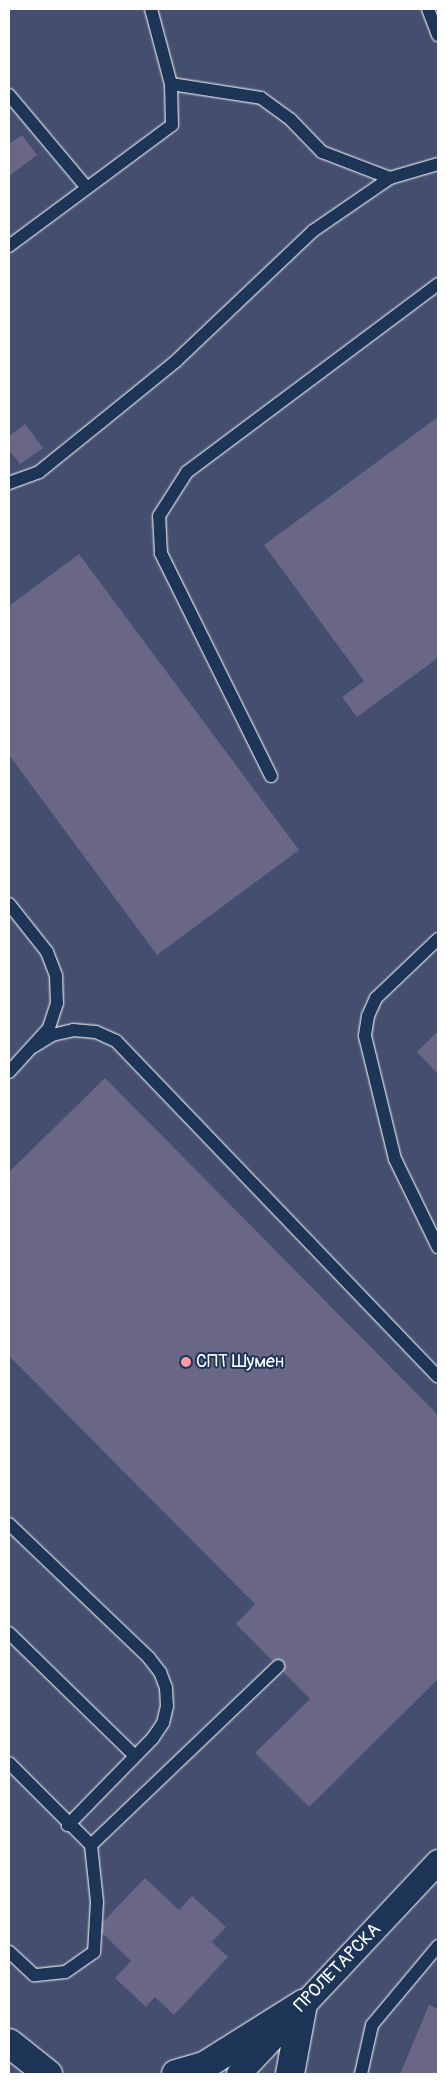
<!DOCTYPE html>
<html>
<head>
<meta charset="utf-8">
<style>
	body { margin:0 }
	#map { position:relative; width:447px; height:2083px; overflow:hidden; background:#344465; font-family:Pangolin,sans-serif }
	div>[style] { position:absolute }
	.built>* { inset:0; background:#444e6f; transform-origin:0 0 }
	.building>* { inset:0; background:#696686 }
	.roads { filter:drop-shadow(0 0 1px #fff) drop-shadow(0 0 1px #fff) }
	.lane>* { height:12px; margin:-6px; padding:0 6px; transform-origin:6px; border-radius:6px; background:#1d3557 }
	.street>* { height:24px; margin:-12px; padding:0 12px; transform-origin:12px; border-radius:12px; background:#1d3557 }
	.secondary>* { height:28px; margin:-14px; padding:0 14px; transform-origin:14px; border-radius:14px; background:#1d3557 }
	.dots>* { width:14px; height:14px; translate:-50% -50%; box-sizing:border-box; border:2px solid #1d3557; border-radius:50% }
	span { translate:-50% -50%; white-space:nowrap; text-align:center; line-height:1.15; -webkit-text-stroke:4px #1d3557; paint-order:stroke }
	.poi-label { font-size:18px; color:#fff }
	.left { translate:0 -50%; text-align:left }
	.street-label { font-size:18px; color:#fff }
	.frame { position:absolute; inset:0; border:10px solid #fff; pointer-events:none }
</style>
</head>
<body>
<div id="map">
	<div class="built">
		<i style="left:9px;top:9px;width:429px;height:2065px"></i>
	</div>
	<div class="building">
		<i style="clip-path:polygon(22px 135px,37px 155px,9px 176px,9px 144px)"></i>
		<i style="clip-path:polygon(438px 417px,438px 658px,357px 717px,342px 697px,364px 681px,264px 545px)"></i>
		<i style="clip-path:polygon(25px 424px,43px 448px,20px 464px,9px 450px,9px 436px)"></i>
		<i style="clip-path:polygon(79px 554px,299px 850px,157px 955px,9px 755px,9px 606px)"></i>
		<i style="clip-path:polygon(438px 1031px,438px 1074px,417px 1052px)"></i>
		<i style="clip-path:polygon(105px 1078px,438px 1415px,438px 1679px,309px 1807px,255px 1753px,310px 1699px,236px 1624px,255px 1604px,9px 1356px,9px 1172px)"></i>
		<i style="clip-path:polygon(145px 1878px,179px 1910px,192px 1896px,226px 1927px,212px 1942px,228px 1957px,174px 2015px,155px 1997px,146px 2007px,115px 1978px,131px 1961px,97px 1928px)"></i>
		<i style="clip-path:polygon(429px 2005px,438px 2009px,438px 2074px,400px 2074px)"></i>
	</div>
	<div class="roads">
		<div class="lane">
			<i style="left:151px;top:9px;width:78px;rotate:75.1deg"></i>
			<i style="left:171px;top:84px;width:91px;rotate:8.8deg"></i>
			<i style="left:261px;top:98px;width:37px;rotate:36deg"></i>
			<i style="left:291px;top:120px;width:45px;rotate:45.9deg"></i>
			<i style="left:322px;top:152px;width:73px;rotate:20.9deg"></i>
			<i style="left:390px;top:178px;width:50px;rotate:-16.3deg"></i>
			<i style="left:428px;top:9px;width:28px;rotate:69deg"></i>
			<i style="left:9px;top:95px;width:121px;rotate:50deg"></i>
			<i style="left:9px;top:246px;width:203px;rotate:-36.6deg"></i>
			<i style="left:172px;top:125px;width:41px;rotate:-91.4deg"></i>
			<i style="left:9px;top:483px;width:32px;rotate:-20deg"></i>
			<i style="left:39px;top:472px;width:80px;rotate:-38.9deg"></i>
			<i style="left:101px;top:422px;width:97px;rotate:-39.1deg"></i>
			<i style="left:176px;top:361px;width:189px;rotate:-43.5deg"></i>
			<i style="left:313px;top:231px;width:93px;rotate:-34.5deg"></i>
			<i style="left:271px;top:776px;width:249px;rotate:-116.3deg"></i>
			<i style="left:161px;top:553px;width:37px;rotate:-93deg"></i>
			<i style="left:159px;top:516px;width:52px;rotate:-57.5deg"></i>
			<i style="left:187px;top:472px;width:314px;rotate:-36.8deg"></i>
			<i style="left:9px;top:904px;width:61px;rotate:51.6deg"></i>
			<i style="left:47px;top:952px;width:26px;rotate:69deg"></i>
			<i style="left:56px;top:976px;width:27px;rotate:88deg"></i>
			<i style="left:57px;top:1003px;width:26px;rotate:108deg"></i>
			<i style="left:49px;top:1028px;width:59px;rotate:132.3deg"></i>
			<i style="left:438px;top:939px;width:86px;rotate:136.4deg"></i>
			<i style="left:376px;top:998px;width:20px;rotate:114deg"></i>
			<i style="left:368px;top:1016px;width:20px;rotate:99deg"></i>
			<i style="left:365px;top:1036px;width:127px;rotate:76.3deg"></i>
			<i style="left:395px;top:1159px;width:98px;rotate:64deg"></i>
			<i style="left:33px;top:1047px;width:22px;rotate:-32deg"></i>
			<i style="left:52px;top:1035px;width:22px;rotate:-13deg"></i>
			<i style="left:73px;top:1030px;width:23px;rotate:5deg"></i>
			<i style="left:96px;top:1032px;width:22px;rotate:24deg"></i>
			<i style="left:116px;top:1041px;width:465px;rotate:46.2deg"></i>
			<i style="left:9px;top:1524px;width:194px;rotate:43.7deg"></i>
			<i style="left:149px;top:1658px;width:18px;rotate:52deg"></i>
			<i style="left:160px;top:1672px;width:17px;rotate:69deg"></i>
			<i style="left:166px;top:1688px;width:18px;rotate:87deg"></i>
			<i style="left:167px;top:1706px;width:17px;rotate:103deg"></i>
			<i style="left:163px;top:1723px;width:18px;rotate:124deg"></i>
			<i style="left:153px;top:1738px;width:122px;rotate:134.3deg"></i>
			<i style="left:9px;top:1633px;width:176px;rotate:44.3deg"></i>
			<i style="left:9px;top:1763px;width:116px;rotate:45deg"></i>
			<i style="left:91px;top:1845px;width:57px;rotate:84deg"></i>
			<i style="left:97px;top:1902px;width:50px;rotate:93.4deg"></i>
			<i style="left:94px;top:1952px;width:35px;rotate:145deg"></i>
			<i style="left:65px;top:1972px;width:31px;rotate:174deg"></i>
			<i style="left:34px;top:1975px;width:34px;rotate:-137deg"></i>
			<i style="left:91px;top:1845px;width:259px;rotate:-43.7deg"></i>
			<i style="left:361px;top:2074px;width:50px;rotate:-77.3deg"></i>
			<i style="left:372px;top:2025px;width:103px;rotate:-50.1deg"></i>
		</div>
		<div class="street">
			<i style="left:239px;top:2074px;width:291px;rotate:-46.8deg"></i>
		</div>
		<div class="secondary">
			<i style="left:9px;top:2043px;width:50px;rotate:38.5deg"></i>
			<i style="left:176px;top:2074px;width:29px;rotate:-16deg"></i>
			<i style="left:204px;top:2066px;width:117px;rotate:-32.1deg"></i>
			<i style="left:290px;top:2074px;width:71px;rotate:-79.5deg"></i>
		</div>
	</div>
	<div class="dots">
		<i style="left:186px;top:1362px;background:#ff9aa2"></i>
	</div>
	<div class="poi-label">
		<span class="left" style="left:196px;top:1362px">СПТ Шумен</span>
	</div>
	<div class="street-label">
		<span style="left:338px;top:1968px;rotate:-46deg">ПРОЛЕТАРСКА</span>
	</div>
	<div class="frame"></div>
</div>
</body>
</html>
